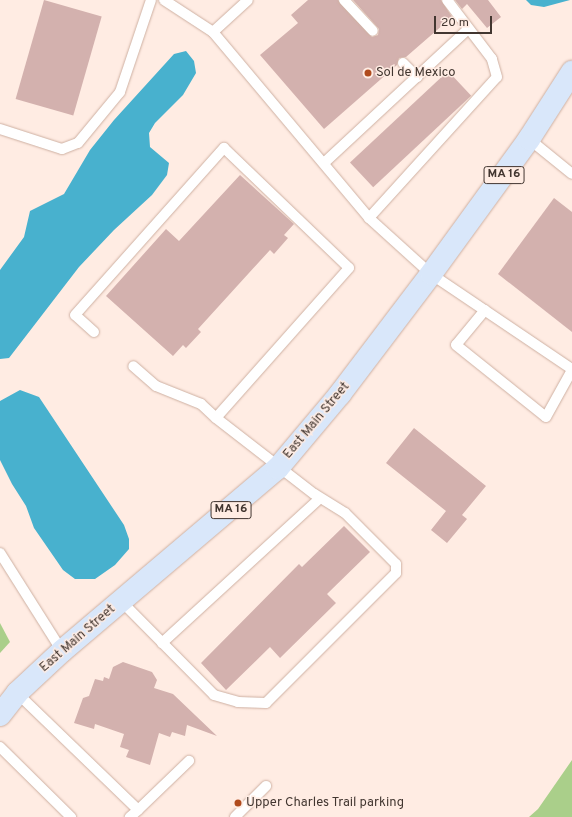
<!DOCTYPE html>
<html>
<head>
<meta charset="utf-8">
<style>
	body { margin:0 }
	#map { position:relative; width:572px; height:817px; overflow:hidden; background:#ffece3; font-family:Overpass,sans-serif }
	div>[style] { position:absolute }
	.green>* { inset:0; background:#aacf8a }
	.water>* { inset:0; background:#48b1ce }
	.building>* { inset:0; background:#d3b1ae; transform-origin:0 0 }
	.roads { filter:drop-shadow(0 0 1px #ceb0a2) drop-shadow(0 0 1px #ceb0a2) }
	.lane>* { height:10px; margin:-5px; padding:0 5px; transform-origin:5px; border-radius:5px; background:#fff }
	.primary>* { height:22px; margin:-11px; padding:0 11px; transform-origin:11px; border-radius:11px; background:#d9e7fa }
	.dots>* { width:11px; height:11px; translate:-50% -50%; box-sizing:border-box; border:2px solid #ffece3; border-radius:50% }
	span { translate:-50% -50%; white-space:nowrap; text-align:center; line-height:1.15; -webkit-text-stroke:3px #ffece3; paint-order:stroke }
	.shield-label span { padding:1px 3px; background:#ffece3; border:1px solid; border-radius:3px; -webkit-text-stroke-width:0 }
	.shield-label { font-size:12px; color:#423630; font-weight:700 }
	.poi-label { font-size:13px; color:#423630 }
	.left { translate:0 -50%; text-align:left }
	.street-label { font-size:13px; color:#423630 }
	.scale { position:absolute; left:434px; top:16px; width:58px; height:18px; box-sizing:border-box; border:2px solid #423630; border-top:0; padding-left:5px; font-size:12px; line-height:14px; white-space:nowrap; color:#423630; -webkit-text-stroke:3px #ffece3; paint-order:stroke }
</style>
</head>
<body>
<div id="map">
	<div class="green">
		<i style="clip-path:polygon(0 623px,10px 642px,0 653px)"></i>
		<i style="clip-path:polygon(572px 760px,572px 817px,529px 817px,538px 809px)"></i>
	</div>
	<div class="water">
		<i style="clip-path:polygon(526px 0,570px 0,544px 7px,531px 5px)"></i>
		<i style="clip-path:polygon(186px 51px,194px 61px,196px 73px,183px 95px,155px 123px,149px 133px,150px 147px,169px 163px,167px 175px,152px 195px,114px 230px,79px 267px,9px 358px,0 359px,0 270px,24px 237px,30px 211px,64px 194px,90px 150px,114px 120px,174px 54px)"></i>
		<i style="clip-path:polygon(20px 390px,39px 397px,124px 525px,129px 539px,129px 549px,115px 565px,95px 579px,75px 579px,63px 570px,34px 528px,26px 506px,12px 484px,0 460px,0 401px)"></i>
	</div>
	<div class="building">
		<i style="left:44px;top:0;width:60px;height:103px;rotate:16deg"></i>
		<i style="clip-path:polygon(308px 0,338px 0,372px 37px,378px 35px,379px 29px,353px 0,441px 0,452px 17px,406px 57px,399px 58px,397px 65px,324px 129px,260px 55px,298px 23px,291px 15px)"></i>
		<i style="clip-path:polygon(455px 0,488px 0,501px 17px,487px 28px,467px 4px,462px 9px)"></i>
		<i style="left:448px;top:71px;width:34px;height:134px;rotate:47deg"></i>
		<i style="clip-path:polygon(240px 175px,294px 224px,284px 235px,288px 238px,274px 254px,270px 250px,198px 329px,201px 332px,186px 348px,183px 345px,173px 356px,106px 296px,166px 229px,179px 241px)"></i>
		<i style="clip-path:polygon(554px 198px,572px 212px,572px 332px,498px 274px)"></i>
		<i style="clip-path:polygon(414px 428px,486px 486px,462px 515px,467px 519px,447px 543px,431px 530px,446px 511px,386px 463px)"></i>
		<i style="clip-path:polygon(344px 526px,370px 552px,327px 594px,336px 603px,280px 658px,270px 647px,226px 690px,201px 663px,299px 564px,302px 567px)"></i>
		<i style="clip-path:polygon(123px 662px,152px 672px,157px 680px,154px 688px,173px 694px,217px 736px,187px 725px,185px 736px,172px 732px,170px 737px,159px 733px,150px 765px,126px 757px,129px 750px,120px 747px,124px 734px,95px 724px,94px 729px,74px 723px,83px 698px,89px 696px,95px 679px,103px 681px,104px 677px,109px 679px,113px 667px)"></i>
	</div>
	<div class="roads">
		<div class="lane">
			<i style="left:164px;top:0;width:59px;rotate:33.1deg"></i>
			<i style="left:213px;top:32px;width:243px;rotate:50deg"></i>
			<i style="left:369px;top:218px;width:84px;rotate:42.1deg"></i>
			<i style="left:431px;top:274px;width:170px;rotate:34deg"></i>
			<i style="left:344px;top:0;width:42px;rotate:46.9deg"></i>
			<i style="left:213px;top:32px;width:47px;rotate:-42.4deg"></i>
			<i style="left:403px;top:63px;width:20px;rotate:45deg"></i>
			<i style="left:0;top:129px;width:65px;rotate:17.9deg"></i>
			<i style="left:62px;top:149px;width:17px;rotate:-21deg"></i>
			<i style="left:78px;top:143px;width:66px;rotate:-50.5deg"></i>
			<i style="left:120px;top:92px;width:97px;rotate:-71.4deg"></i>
			<i style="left:529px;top:139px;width:55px;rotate:39.1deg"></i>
			<i style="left:324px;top:163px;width:197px;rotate:-42.9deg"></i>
			<i style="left:369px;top:218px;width:190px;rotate:-47.8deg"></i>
			<i style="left:497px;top:77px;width:19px;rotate:-106deg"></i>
			<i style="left:492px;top:59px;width:74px;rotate:-127.3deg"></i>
			<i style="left:485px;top:310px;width:45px;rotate:129.6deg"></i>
			<i style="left:456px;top:345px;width:115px;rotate:38.7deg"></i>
			<i style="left:546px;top:417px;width:54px;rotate:-61deg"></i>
			<i style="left:94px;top:332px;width:25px;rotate:-138deg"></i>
			<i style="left:75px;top:315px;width:224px;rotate:-48.3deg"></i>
			<i style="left:224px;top:148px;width:173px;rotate:43.8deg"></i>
			<i style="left:349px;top:268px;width:200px;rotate:131.6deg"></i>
			<i style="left:216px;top:418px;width:21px;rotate:-137deg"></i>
			<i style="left:201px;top:404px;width:48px;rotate:-158.2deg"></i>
			<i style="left:156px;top:386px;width:30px;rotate:-139deg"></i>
			<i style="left:0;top:553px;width:116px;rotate:57.7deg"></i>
			<i style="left:121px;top:601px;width:132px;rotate:45.3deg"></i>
			<i style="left:214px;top:695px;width:25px;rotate:16deg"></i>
			<i style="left:238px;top:702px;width:28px;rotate:2deg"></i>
			<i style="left:266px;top:703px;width:184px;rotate:-45deg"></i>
			<i style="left:396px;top:573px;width:9px;rotate:-90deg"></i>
			<i style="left:396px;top:564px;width:72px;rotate:-135deg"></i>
			<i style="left:345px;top:513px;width:36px;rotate:-148deg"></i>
			<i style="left:314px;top:494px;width:124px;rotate:-142.2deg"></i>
			<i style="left:162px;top:643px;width:214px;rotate:-42.5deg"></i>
			<i style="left:17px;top:693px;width:168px;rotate:44deg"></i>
			<i style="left:138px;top:810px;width:11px;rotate:139deg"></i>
			<i style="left:0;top:747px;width:100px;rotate:44.6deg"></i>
			<i style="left:138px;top:810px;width:71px;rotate:-43.9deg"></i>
			<i style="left:235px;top:817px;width:44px;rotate:-45deg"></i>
		</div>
		<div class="primary">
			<i style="left:0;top:715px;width:28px;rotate:-52deg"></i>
			<i style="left:17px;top:693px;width:62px;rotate:-43deg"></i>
			<i style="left:62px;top:651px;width:283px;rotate:-40.3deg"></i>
			<i style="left:278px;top:468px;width:97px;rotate:-50deg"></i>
			<i style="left:340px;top:394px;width:151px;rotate:-52.8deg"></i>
			<i style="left:431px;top:274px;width:167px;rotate:-54deg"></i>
			<i style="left:529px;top:139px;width:80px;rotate:-57.3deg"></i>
		</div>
	</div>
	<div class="dots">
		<i style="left:368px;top:73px;background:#b04b1d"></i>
		<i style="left:238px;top:803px;background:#b04b1d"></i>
	</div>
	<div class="shield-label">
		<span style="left:504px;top:175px">MA 16</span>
		<span style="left:231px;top:510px">MA 16</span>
	</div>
	<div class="poi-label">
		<span class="left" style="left:376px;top:73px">Sol de Mexico</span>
		<span class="left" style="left:246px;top:803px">Upper Charles Trail parking</span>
	</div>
	<div class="street-label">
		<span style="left:317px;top:421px;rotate:-50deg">East Main Street</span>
		<span style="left:78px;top:639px;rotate:-41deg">East Main Street</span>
	</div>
	<div class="scale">20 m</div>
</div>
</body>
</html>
